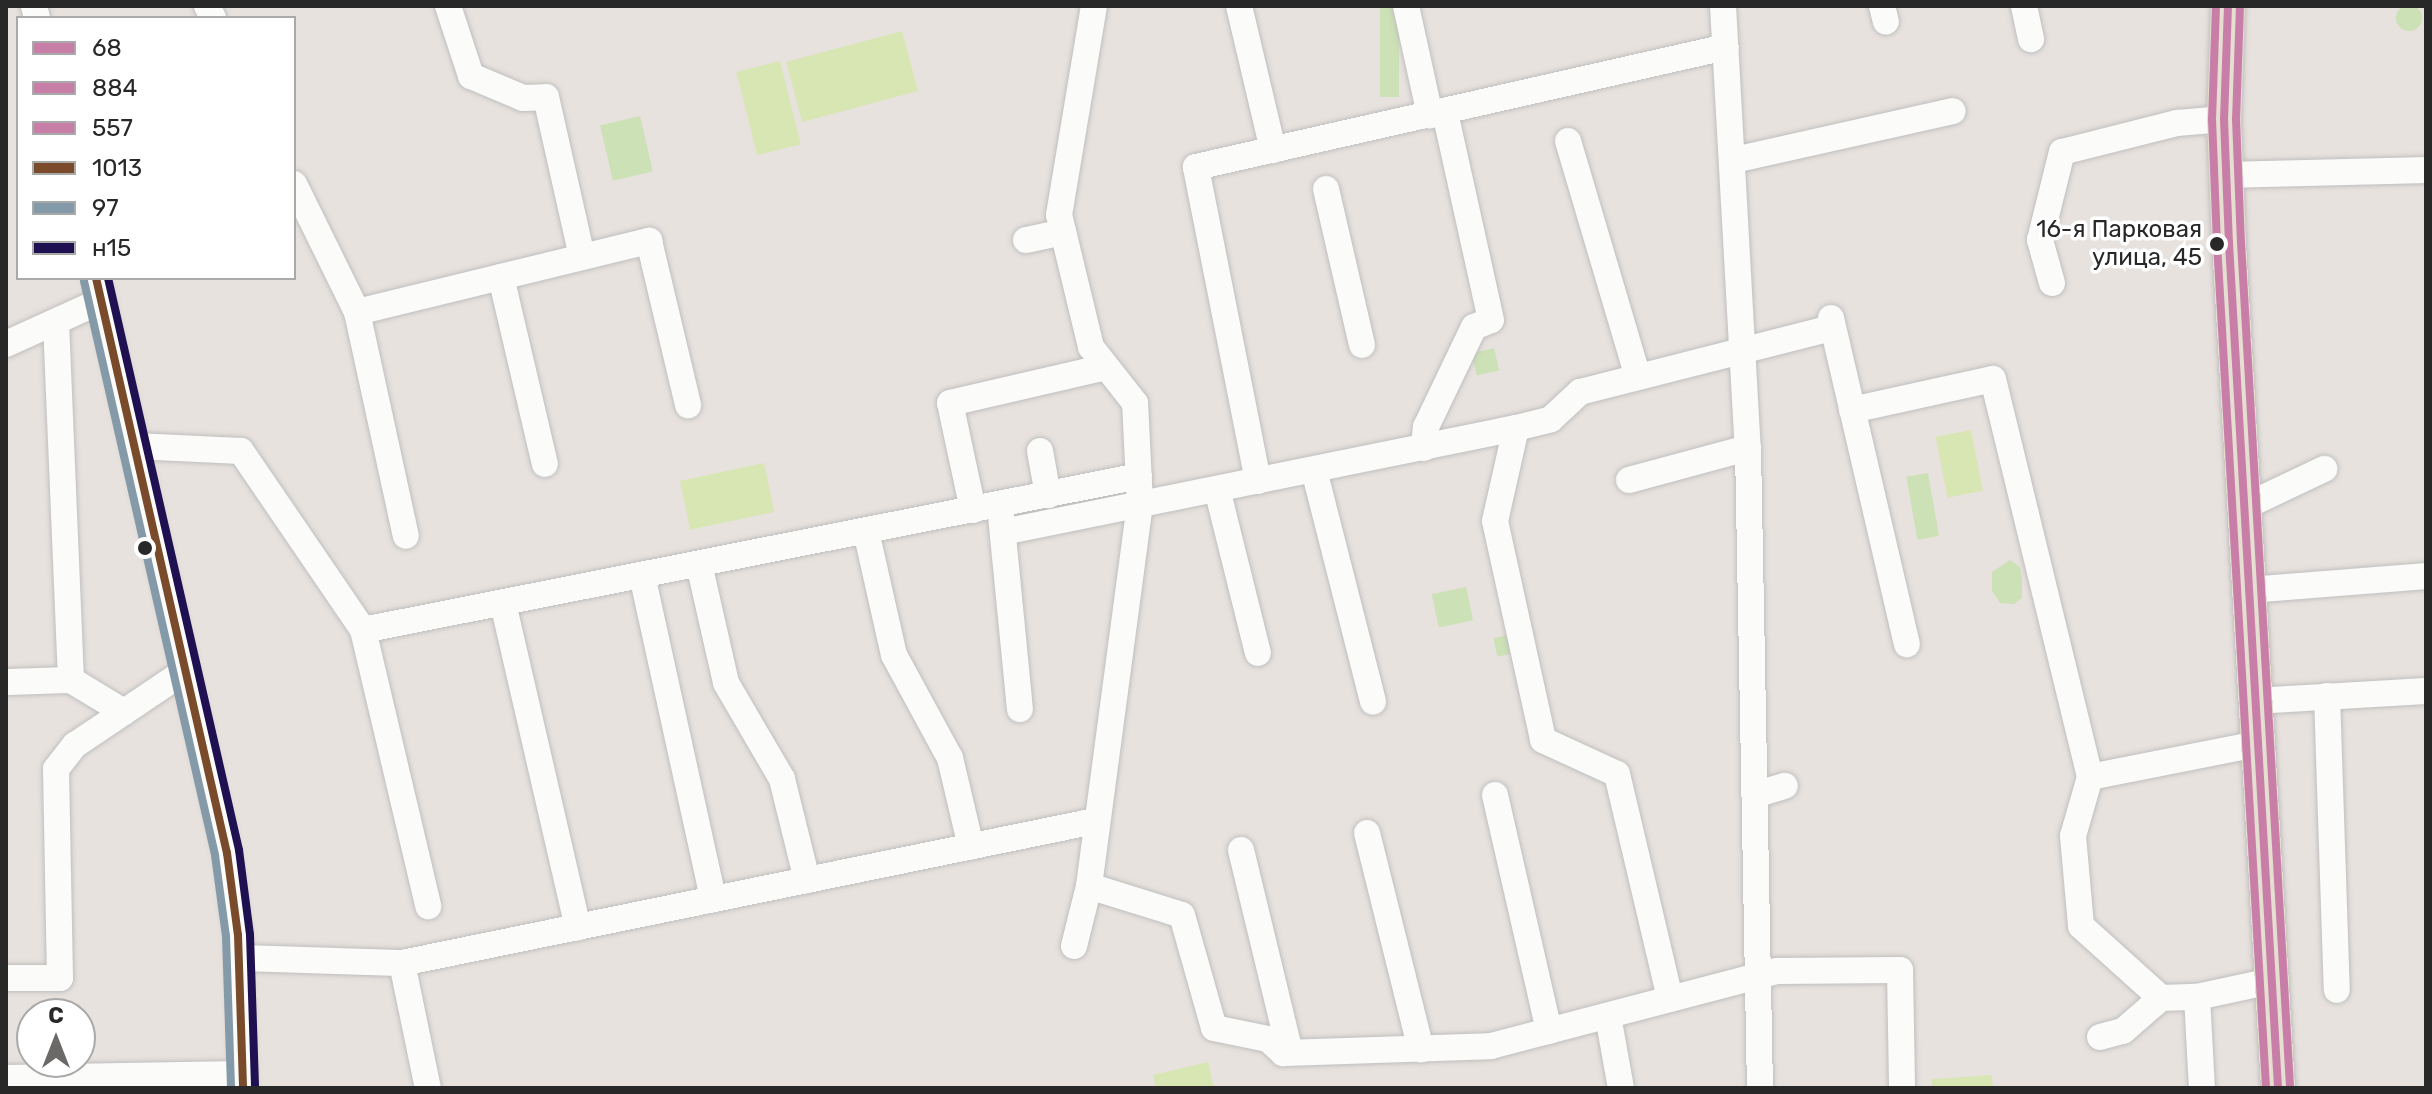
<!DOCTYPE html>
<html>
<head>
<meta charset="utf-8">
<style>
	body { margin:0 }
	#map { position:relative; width:2432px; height:1094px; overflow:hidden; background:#e7e2de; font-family:Rubik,sans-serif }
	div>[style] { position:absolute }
	.green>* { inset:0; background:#cce1b6; transform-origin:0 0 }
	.round { border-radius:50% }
	.pitch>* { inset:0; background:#d8e6b4; transform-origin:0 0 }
	.roads { filter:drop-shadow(0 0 2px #c0bfbf) drop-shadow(0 0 2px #c0bfbf) }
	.minor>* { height:26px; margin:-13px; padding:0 13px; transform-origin:13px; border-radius:13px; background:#fbfbfa }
	.major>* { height:34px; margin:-17px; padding:0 17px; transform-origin:17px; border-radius:17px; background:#e5dfd2 }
	.bus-1>* { height:8px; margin:-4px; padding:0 4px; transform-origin:4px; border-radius:4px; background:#c97ea8 }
	.bus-2>* { height:8px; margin:-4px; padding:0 4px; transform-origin:4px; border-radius:4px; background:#c97ea8 }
	.bus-3>* { height:8px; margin:-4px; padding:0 4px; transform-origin:4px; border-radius:4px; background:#c97ea8 }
	.bus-4>* { height:8px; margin:-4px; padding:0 4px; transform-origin:4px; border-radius:4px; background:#7a4b2a }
	.bus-5>* { height:8px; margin:-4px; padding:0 4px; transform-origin:4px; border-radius:4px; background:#849aa9 }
	.bus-6>* { height:8px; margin:-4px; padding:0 4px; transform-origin:4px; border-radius:4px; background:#1f1051 }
	.dots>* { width:22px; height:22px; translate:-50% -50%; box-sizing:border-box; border:4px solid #fff; border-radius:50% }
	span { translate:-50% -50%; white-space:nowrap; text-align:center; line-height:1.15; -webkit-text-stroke:7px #fff; paint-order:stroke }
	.bus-label { font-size:24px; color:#282828 }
	.right { translate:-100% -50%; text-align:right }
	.frame { position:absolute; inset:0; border:8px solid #282828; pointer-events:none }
	.legend { position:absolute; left:16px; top:16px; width:280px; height:264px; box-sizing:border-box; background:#fff; border:2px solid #a9a9a9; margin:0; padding:10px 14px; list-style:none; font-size:24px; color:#282828 }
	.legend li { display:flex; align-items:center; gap:16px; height:40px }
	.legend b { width:40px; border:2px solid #a9a9a9 }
	.north { position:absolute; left:16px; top:998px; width:80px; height:80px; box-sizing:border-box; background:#fff; border:2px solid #a9a9a9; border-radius:50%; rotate:0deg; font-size:22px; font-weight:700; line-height:32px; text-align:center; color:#282828 }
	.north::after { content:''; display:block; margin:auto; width:28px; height:36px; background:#6b6968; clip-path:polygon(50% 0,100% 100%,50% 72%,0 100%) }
</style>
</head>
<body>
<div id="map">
	<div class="green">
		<i class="round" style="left:2396px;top:5px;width:26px;height:26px"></i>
		<i style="left:1380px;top:6px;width:19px;height:91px"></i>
		<i style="left:640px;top:116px;width:57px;height:41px;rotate:77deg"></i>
		<i style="left:1494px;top:348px;width:23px;height:23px;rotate:77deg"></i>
		<i style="left:1928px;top:473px;width:64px;height:22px;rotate:80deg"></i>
		<i style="clip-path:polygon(2010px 560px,2020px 567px,2022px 580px,2022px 598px,2014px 604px,2000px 603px,1992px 591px,1992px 572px)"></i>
		<i style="left:1466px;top:587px;width:34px;height:35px;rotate:78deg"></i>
		<i style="left:1513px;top:634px;width:19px;height:20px;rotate:78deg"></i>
	</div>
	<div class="pitch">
		<i style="left:902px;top:31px;width:62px;height:120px;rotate:75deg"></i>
		<i style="left:780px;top:61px;width:86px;height:45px;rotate:76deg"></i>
		<i style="left:1971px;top:430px;width:62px;height:36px;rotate:79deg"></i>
		<i style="left:764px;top:463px;width:50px;height:86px;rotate:78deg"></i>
		<i style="clip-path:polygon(1208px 1062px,1214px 1088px,1156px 1088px,1153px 1075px)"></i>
		<i style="left:1992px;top:1075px;width:13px;height:61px;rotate:86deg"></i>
	</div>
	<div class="roads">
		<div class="minor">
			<i style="left:34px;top:6px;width:12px;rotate:76deg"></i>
			<i style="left:207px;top:6px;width:13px;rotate:63deg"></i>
			<i style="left:448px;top:6px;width:74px;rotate:71.8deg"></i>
			<i style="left:471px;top:76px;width:56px;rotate:22.9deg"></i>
			<i style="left:523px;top:98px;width:23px;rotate:-2deg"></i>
			<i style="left:546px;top:97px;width:164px;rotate:77.3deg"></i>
			<i style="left:1239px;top:6px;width:148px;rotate:76.7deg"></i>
			<i style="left:1406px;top:6px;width:112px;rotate:77.6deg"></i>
			<i style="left:1723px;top:6px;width:443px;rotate:86.8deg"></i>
			<i style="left:1748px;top:448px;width:640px;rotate:88.93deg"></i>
			<i style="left:1882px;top:6px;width:16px;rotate:76deg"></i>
			<i style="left:2024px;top:6px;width:34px;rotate:78deg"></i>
			<i style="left:1568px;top:141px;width:246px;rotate:73.5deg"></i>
			<i style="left:1734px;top:160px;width:224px;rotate:-12.6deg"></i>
			<i style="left:2226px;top:175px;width:200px;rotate:-1.4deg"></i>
			<i style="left:294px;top:184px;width:143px;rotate:63.8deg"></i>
			<i style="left:357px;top:312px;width:229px;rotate:77.7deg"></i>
			<i style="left:1326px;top:189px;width:160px;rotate:77deg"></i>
			<i style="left:1026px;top:240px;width:38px;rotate:-12deg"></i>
			<i style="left:501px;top:277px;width:192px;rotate:76.8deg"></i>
			<i style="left:96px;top:278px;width:590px;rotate:77.17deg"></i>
			<i style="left:227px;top:853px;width:83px;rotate:82.4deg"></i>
			<i style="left:238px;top:935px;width:153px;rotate:88.1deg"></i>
			<i style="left:2052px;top:283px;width:45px;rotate:-105.6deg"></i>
			<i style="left:2040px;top:240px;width:91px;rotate:-76deg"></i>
			<i style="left:2062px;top:152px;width:119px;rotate:-14.2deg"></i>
			<i style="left:2177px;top:123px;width:47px;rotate:-4.9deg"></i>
			<i style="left:357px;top:312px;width:301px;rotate:-13.7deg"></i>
			<i style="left:649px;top:241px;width:169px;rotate:76.6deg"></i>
			<i style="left:1831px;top:318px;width:335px;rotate:76.9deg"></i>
			<i style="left:56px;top:322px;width:358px;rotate:87.6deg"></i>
			<i style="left:71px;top:680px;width:62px;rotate:31.1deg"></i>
			<i style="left:6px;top:344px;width:104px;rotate:-24.4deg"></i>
			<i style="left:1852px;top:410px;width:144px;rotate:-12.4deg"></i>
			<i style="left:1993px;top:379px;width:410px;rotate:76.3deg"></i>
			<i style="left:2090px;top:777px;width:169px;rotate:-11.2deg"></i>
			<i style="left:1516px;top:428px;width:95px;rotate:102.7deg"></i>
			<i style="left:1495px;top:521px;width:224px;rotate:77.6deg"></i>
			<i style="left:1543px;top:740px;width:81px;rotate:24.7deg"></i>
			<i style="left:1617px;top:774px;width:231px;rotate:76.7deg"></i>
			<i style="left:135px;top:446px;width:106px;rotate:2.7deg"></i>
			<i style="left:241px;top:451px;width:217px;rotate:55.7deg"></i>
			<i style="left:363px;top:630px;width:791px;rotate:-11.22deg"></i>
			<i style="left:1424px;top:448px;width:21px;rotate:-85deg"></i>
			<i style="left:1426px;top:427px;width:111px;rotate:-64.4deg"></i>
			<i style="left:1474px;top:327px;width:18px;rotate:-22deg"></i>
			<i style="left:1491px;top:320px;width:213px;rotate:-102.5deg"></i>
			<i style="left:1040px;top:451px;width:45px;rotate:79.7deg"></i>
			<i style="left:1314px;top:470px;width:239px;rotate:75.7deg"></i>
			<i style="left:1629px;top:480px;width:123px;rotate:-15.1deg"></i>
			<i style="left:1258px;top:481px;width:320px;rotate:-101.2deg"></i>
			<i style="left:1196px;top:167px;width:543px;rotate:-12.76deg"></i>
			<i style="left:1217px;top:489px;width:169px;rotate:76deg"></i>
			<i style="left:2244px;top:507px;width:89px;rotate:-25.4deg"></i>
			<i style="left:973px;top:510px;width:109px;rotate:-102.1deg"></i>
			<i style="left:950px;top:403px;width:160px;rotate:-13deg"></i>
			<i style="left:1001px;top:516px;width:194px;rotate:84.4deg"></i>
			<i style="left:866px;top:531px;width:127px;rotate:77.3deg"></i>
			<i style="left:894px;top:655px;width:117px;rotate:61.5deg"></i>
			<i style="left:950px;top:758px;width:91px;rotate:76.7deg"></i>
			<i style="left:1003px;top:532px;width:523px;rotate:-11.46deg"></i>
			<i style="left:1516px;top:428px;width:36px;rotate:-14deg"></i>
			<i style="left:1551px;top:419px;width:40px;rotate:-43deg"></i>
			<i style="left:1580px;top:392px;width:260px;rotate:-14.3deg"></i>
			<i style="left:699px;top:564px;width:122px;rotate:77.2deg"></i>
			<i style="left:726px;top:683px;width:111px;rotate:59.7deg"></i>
			<i style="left:782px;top:779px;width:104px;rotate:76.1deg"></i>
			<i style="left:642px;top:575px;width:332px;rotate:77.6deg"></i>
			<i style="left:2249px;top:590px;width:178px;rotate:-4.5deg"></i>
			<i style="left:503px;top:603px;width:333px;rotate:77deg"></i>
			<i style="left:363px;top:630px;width:284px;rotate:76.7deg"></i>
			<i style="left:6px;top:682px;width:65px;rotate:-1.8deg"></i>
			<i style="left:2327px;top:696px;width:294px;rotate:88.1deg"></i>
			<i style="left:2254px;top:701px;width:172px;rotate:-3.3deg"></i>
			<i style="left:2090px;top:777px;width:61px;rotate:106.1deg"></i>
			<i style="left:2073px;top:836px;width:90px;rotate:84.9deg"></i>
			<i style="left:2081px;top:926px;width:108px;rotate:42deg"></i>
			<i style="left:1758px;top:794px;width:28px;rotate:-17deg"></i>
			<i style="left:1495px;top:795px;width:242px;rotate:77.1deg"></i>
			<i style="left:1367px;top:833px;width:223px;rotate:76deg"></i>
			<i style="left:1241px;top:850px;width:208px;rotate:76.4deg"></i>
			<i style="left:1089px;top:886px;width:97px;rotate:17.3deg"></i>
			<i style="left:1182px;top:915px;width:117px;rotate:74.2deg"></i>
			<i style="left:1214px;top:1028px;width:55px;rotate:11.5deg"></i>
			<i style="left:1268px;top:1039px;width:21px;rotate:43deg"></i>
			<i style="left:1283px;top:1053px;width:208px;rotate:-1.9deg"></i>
			<i style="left:1491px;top:1046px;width:296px;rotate:-14.7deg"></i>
			<i style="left:1777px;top:971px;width:123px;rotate:-0.5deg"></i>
			<i style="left:1900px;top:970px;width:118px;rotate:89deg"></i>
			<i style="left:1074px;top:946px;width:62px;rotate:-76deg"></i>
			<i style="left:1089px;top:886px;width:385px;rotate:-82.4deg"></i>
			<i style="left:1140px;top:504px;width:101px;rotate:-92.8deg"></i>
			<i style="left:1135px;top:403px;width:71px;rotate:-128.2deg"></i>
			<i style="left:1091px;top:347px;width:136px;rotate:-103.6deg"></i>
			<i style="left:1059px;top:215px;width:212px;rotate:-80.5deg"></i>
			<i style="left:239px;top:958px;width:163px;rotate:1.8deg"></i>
			<i style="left:402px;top:963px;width:707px;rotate:-11.58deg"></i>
			<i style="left:402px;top:963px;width:128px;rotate:78.3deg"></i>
			<i style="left:6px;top:978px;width:54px"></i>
			<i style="left:60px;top:978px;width:209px;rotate:-91.1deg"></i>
			<i style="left:56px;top:769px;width:31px;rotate:-52deg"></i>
			<i style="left:75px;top:745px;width:133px;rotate:-33.9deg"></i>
			<i style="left:2197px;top:997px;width:91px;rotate:86.9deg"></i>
			<i style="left:1608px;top:1016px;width:73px;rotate:79.8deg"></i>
			<i style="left:2100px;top:1037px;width:24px;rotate:-15deg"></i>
			<i style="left:2123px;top:1031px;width:50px;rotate:-41deg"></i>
			<i style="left:2161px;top:998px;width:36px;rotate:-2deg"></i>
			<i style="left:2197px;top:997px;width:76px;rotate:-12.2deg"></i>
			<i style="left:6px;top:1078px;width:237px;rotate:-1deg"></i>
		</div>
		<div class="major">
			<i style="left:2228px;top:6px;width:113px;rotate:92deg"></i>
			<i style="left:2224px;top:119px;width:124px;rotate:87.7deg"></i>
			<i style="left:2229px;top:243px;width:846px;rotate:86.68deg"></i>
		</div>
	</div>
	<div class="bus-1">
		<i style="left:2228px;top:6px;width:113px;rotate:92deg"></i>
		<i style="left:2224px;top:119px;width:124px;rotate:87.7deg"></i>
		<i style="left:2229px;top:243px;width:846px;rotate:86.68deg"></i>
	</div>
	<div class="bus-2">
		<i style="left:2216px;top:6px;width:113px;rotate:92deg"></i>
		<i style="left:2212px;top:119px;width:124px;rotate:87.7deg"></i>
		<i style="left:2217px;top:243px;width:846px;rotate:86.68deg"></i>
	</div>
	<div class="bus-3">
		<i style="left:2240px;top:6px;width:113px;rotate:92deg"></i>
		<i style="left:2236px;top:119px;width:123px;rotate:87.7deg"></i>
		<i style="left:2241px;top:242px;width:846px;rotate:86.68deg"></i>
	</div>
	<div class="bus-4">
		<i style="left:96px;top:278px;width:590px;rotate:77.17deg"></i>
		<i style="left:227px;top:853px;width:83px;rotate:82.4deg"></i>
		<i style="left:238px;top:935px;width:153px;rotate:88.1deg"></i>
	</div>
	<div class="bus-5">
		<i style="left:84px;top:281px;width:589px;rotate:77.14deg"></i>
		<i style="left:215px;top:855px;width:82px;rotate:82.3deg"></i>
		<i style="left:226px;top:936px;width:152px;rotate:88.1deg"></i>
	</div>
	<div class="bus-6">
		<i style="left:108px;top:278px;width:587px;rotate:77.1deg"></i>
		<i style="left:239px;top:850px;width:86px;rotate:82.6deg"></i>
		<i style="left:250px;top:935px;width:153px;rotate:88.1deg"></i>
	</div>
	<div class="dots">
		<i style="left:2217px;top:244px;background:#282828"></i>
		<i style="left:145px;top:548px;background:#282828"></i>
	</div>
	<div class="bus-label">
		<span class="right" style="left:2202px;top:244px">16-я Парковая<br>улица, 45</span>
	</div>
	<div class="frame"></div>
	<ul class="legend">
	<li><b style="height:10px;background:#c97ea8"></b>68</li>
	<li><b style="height:10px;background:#c97ea8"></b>884</li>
	<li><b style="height:10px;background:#c97ea8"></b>557</li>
	<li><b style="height:10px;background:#7a4b2a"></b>1013</li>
	<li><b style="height:10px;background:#849aa9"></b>97</li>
	<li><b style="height:10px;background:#1f1051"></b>н15</li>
	</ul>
	<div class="north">С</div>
</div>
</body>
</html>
